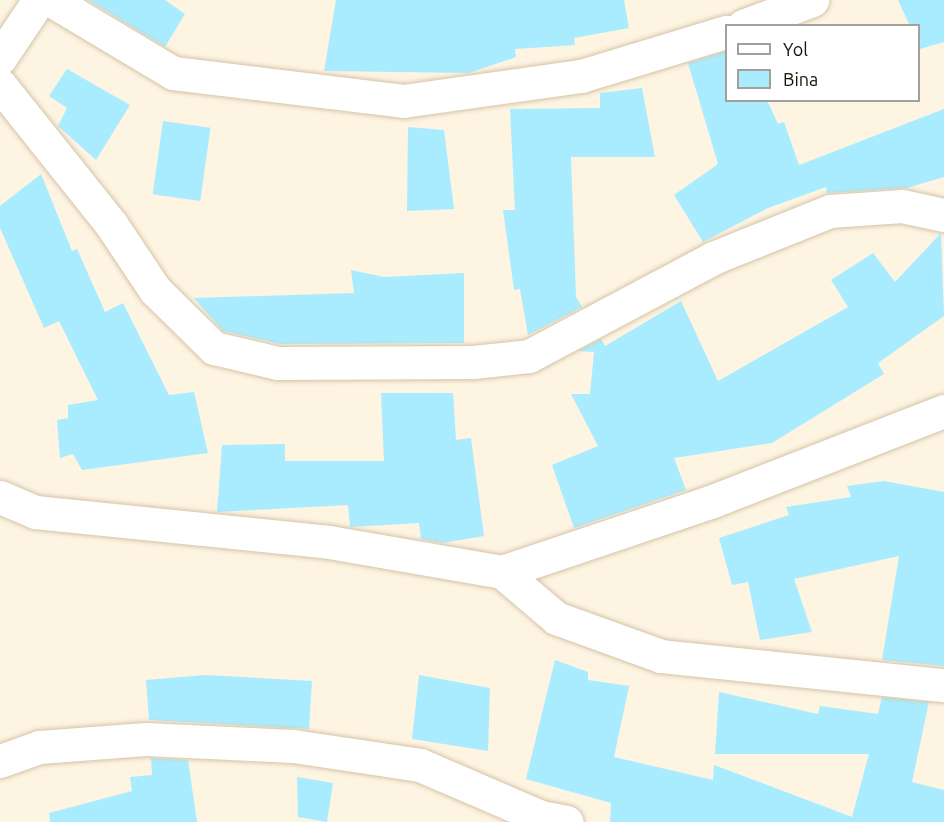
<!DOCTYPE html>
<html>
<head>
<meta charset="utf-8">
<style>
	body { margin:0 }
	#map { position:relative; width:944px; height:822px; overflow:hidden; background:#fef4e2; font-family:Ubuntu,sans-serif }
	div>[style] { position:absolute }
	.building>* { inset:0; background:#aaecff; transform-origin:0 0 }
	.roads { filter:drop-shadow(0 0 2px #d4c4a7) drop-shadow(0 0 2px #d4c4a7) }
	.minor>* { height:33px; margin:-16.5px; padding:0 16.5px; transform-origin:16.5px; border-radius:16.5px; background:#fff }
	span { translate:-50% -50%; white-space:nowrap; text-align:center; line-height:1.15; -webkit-text-stroke:4.5px #fff; paint-order:stroke }
	.legend { position:absolute; left:725px; top:24px; width:195px; height:78px; box-sizing:border-box; background:#fff; border:2px solid #a2a09c; margin:0; padding:8px 10px; list-style:none; font-size:18px; color:#171207 }
	.legend li { display:flex; align-items:center; gap:12px; height:30px }
	.legend b { width:30px; border:2px solid #a2a09c }
</style>
</head>
<body>
<div id="map">
	<div class="building">
		<i style="clip-path:polygon(88px 0,165px 0,185px 14px,165px 47px)"></i>
		<i style="clip-path:polygon(336px 0,624px 0,629px 28px,574px 38px,575px 45px,515px 49px,516px 57px,469px 73px,324px 71px)"></i>
		<i style="clip-path:polygon(898px 0,944px 0,944px 42px,920px 49px,918px 26px,910px 26px)"></i>
		<i style="clip-path:polygon(726px 51px,726px 100px,767px 100px,778px 124px,784px 122px,799px 165px,944px 109px,944px 177px,907px 188px,827px 193px,826px 187px,768px 208px,703px 242px,674px 195px,718px 164px,688px 63px)"></i>
		<i style="clip-path:polygon(67px 69px,130px 105px,96px 160px,58px 126px,67px 108px,49px 96px)"></i>
		<i style="clip-path:polygon(642px 88px,655px 157px,571px 157px,576px 297px,582px 307px,528px 335px,520px 289px,514px 290px,503px 210px,515px 210px,510px 109px,600px 108px,600px 93px)"></i>
		<i style="left:163px;top:121px;width:48px;height:74px;rotate:8deg"></i>
		<i style="clip-path:polygon(408px 127px,444px 130px,454px 209px,407px 211px)"></i>
		<i style="clip-path:polygon(41px 174px,72px 251px,77px 249px,105px 312px,123px 303px,169px 395px,194px 392px,208px 453px,82px 470px,73px 454px,60px 458px,57px 420px,68px 418px,68px 405px,98px 400px,59px 321px,44px 328px,0 228px,0 206px)"></i>
		<i style="clip-path:polygon(941px 233px,944px 316px,878px 363px,884px 374px,772px 443px,674px 458px,686px 490px,574px 528px,552px 465px,598px 446px,571px 394px,590px 394px,594px 352px,578px 351px,601px 339px,605px 346px,681px 301px,718px 381px,848px 307px,831px 280px,873px 253px,895px 282px)"></i>
		<i style="clip-path:polygon(351px 270px,384px 277px,464px 273px,464px 343px,280px 344px,223px 331px,194px 298px,354px 293px)"></i>
		<i style="clip-path:polygon(381px 393px,453px 393px,456px 440px,471px 438px,484px 536px,442px 543px,421px 539px,419px 523px,350px 527px,348px 505px,217px 512px,222px 445px,285px 444px,285px 461px,384px 461px)"></i>
		<i style="clip-path:polygon(884px 481px,944px 492px,944px 666px,882px 660px,899px 556px,794px 579px,812px 632px,760px 640px,748px 582px,732px 585px,719px 538px,789px 515px,786px 507px,851px 497px,847px 486px)"></i>
		<i style="clip-path:polygon(555px 660px,588px 672px,588px 680px,629px 686px,614px 757px,713px 780px,714px 765px,852px 817px,869px 754px,715px 754px,719px 692px,818px 714px,820px 706px,878px 714px,882px 697px,929px 702px,912px 782px,944px 790px,944px 822px,610px 822px,611px 803px,526px 779px)"></i>
		<i style="clip-path:polygon(205px 675px,312px 681px,309px 729px,149px 720px,146px 680px)"></i>
		<i style="clip-path:polygon(419px 675px,490px 688px,488px 751px,412px 739px)"></i>
		<i style="clip-path:polygon(151px 758px,188px 760px,197px 822px,50px 822px,49px 813px,132px 791px,130px 777px,152px 775px)"></i>
		<i style="clip-path:polygon(297px 777px,333px 783px,327px 822px,298px 817px)"></i>
	</div>
	<div class="roads">
		<div class="minor">
			<i style="left:51px;top:0;width:142px;rotate:30.9deg"></i>
			<i style="left:173px;top:73px;width:232px;rotate:6.9deg"></i>
			<i style="left:403px;top:101px;width:180px;rotate:-8deg"></i>
			<i style="left:581px;top:76px;width:152px;rotate:-16.9deg"></i>
			<i style="left:743px;top:26px;width:74px;rotate:-20.6deg"></i>
			<i style="left:0;top:58px;width:70px;rotate:-56.1deg"></i>
			<i style="left:0;top:85px;width:178px;rotate:51.4deg"></i>
			<i style="left:111px;top:224px;width:79px;rotate:56.3deg"></i>
			<i style="left:155px;top:290px;width:83px;rotate:44.5deg"></i>
			<i style="left:214px;top:348px;width:66px;rotate:13.2deg"></i>
			<i style="left:278px;top:363px;width:195px;rotate:-0.3deg"></i>
			<i style="left:473px;top:362px;width:56px;rotate:-6.1deg"></i>
			<i style="left:529px;top:356px;width:208px;rotate:-28deg"></i>
			<i style="left:713px;top:258px;width:126px;rotate:-21.9deg"></i>
			<i style="left:830px;top:211px;width:72px;rotate:-4deg"></i>
			<i style="left:902px;top:206px;width:43px;rotate:12.1deg"></i>
			<i style="left:0;top:497px;width:38px;rotate:23deg"></i>
			<i style="left:35px;top:512px;width:296px;rotate:5.8deg"></i>
			<i style="left:329px;top:542px;width:176px;rotate:9.8deg"></i>
			<i style="left:502px;top:572px;width:223px;rotate:-18.6deg"></i>
			<i style="left:713px;top:501px;width:248px;rotate:-21.3deg"></i>
			<i style="left:502px;top:572px;width:71px;rotate:40.4deg"></i>
			<i style="left:556px;top:618px;width:112px;rotate:19.9deg"></i>
			<i style="left:661px;top:656px;width:284px;rotate:5.9deg"></i>
			<i style="left:0;top:761px;width:41px;rotate:-19.7deg"></i>
			<i style="left:39px;top:747px;width:107px;rotate:-4.3deg"></i>
			<i style="left:146px;top:739px;width:147px;rotate:2.7deg"></i>
			<i style="left:293px;top:746px;width:128px;rotate:8.5deg"></i>
			<i style="left:420px;top:765px;width:132px;rotate:23.3deg"></i>
			<i style="left:541px;top:817px;width:26px;rotate:11deg"></i>
		</div>
	</div>
	<ul class="legend">
	<li><b style="height:8px;background:#fff"></b>Yol</li>
	<li><b style="height:16px;background:#aaecff"></b>Bina</li>
	</ul>
</div>
</body>
</html>
